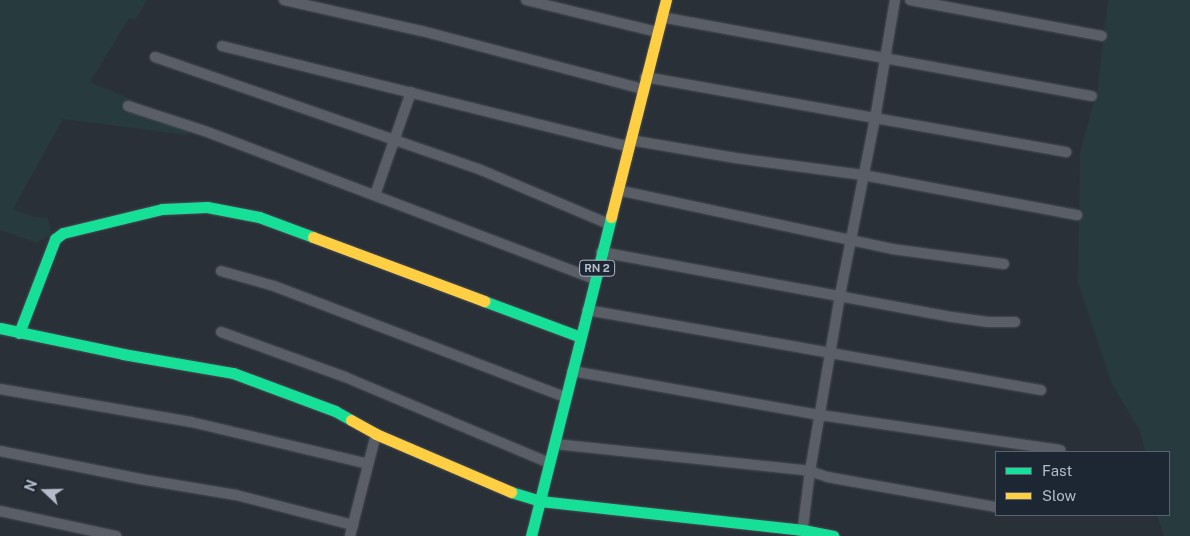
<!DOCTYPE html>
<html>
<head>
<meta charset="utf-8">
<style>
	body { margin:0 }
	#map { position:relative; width:1190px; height:536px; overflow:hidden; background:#2a3038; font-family:"Public Sans",sans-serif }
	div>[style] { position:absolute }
	.green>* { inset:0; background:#273a3e }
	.roads { filter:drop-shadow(0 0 1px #484c53) drop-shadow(0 0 1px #484c53) }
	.street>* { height:10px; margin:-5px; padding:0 5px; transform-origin:5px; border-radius:5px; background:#5a5e66 }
	.fast>* { height:11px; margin:-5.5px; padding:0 5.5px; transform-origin:5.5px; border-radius:5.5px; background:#16e098 }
	.slow>* { height:11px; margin:-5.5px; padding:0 5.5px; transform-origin:5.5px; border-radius:5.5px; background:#ffcf43 }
	span { translate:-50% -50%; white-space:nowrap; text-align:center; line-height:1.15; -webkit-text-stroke:4px #1d2633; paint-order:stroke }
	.shield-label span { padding:1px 4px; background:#1d2633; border:1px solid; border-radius:4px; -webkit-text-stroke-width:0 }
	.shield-label { font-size:11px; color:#b4bcc9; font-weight:700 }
	.legend { position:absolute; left:995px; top:451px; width:175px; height:65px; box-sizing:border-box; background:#1d2633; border:1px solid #59626f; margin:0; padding:6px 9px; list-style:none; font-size:15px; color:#b4bcc9 }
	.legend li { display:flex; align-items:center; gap:10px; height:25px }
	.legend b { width:25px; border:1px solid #59626f }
	.north { position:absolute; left:20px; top:466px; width:50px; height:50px; -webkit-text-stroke:4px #1d2633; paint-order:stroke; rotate:291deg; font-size:14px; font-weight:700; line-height:20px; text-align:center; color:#b4bcc9 }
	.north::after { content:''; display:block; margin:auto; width:18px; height:22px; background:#b4bcc9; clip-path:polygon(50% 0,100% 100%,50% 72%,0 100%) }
</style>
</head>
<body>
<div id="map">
	<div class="green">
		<i style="clip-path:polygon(0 0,147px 0,135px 20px,129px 18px,90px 82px,156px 110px,193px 120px,187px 135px,63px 119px,13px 209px,34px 217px,48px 218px,51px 234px,37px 243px,0 230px)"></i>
		<i style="clip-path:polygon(1108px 0,1190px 0,1190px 536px,1164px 536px,1157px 515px,1169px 515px,1169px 452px,1145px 452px,1140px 431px,1112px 384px,1078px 282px,1080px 153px,1098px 86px)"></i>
	</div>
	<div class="roads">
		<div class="street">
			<i style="left:284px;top:0;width:141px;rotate:12.7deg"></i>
			<i style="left:422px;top:31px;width:228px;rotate:14.7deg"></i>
			<i style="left:526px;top:0;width:135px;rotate:13.7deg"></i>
			<i style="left:910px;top:0;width:195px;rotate:10.6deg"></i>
			<i style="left:661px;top:17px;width:438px;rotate:10.4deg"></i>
			<i style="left:222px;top:46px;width:419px;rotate:13.9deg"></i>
			<i style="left:155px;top:57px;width:345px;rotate:19.1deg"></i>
			<i style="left:481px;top:170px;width:139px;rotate:22.9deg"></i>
			<i style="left:645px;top:77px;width:428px;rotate:10.1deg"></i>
			<i style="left:128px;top:106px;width:86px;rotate:18.2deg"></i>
			<i style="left:210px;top:133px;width:411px;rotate:20.8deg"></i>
			<i style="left:630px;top:140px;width:107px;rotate:9.7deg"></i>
			<i style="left:735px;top:158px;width:129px;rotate:7.6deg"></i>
			<i style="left:863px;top:175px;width:218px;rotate:10.6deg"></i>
			<i style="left:617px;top:190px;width:281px;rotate:12.1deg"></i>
			<i style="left:892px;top:249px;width:113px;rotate:7.6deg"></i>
			<i style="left:375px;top:195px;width:109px;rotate:-70.7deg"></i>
			<i style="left:601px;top:252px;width:357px;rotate:10.5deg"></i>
			<i style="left:952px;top:317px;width:36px;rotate:8deg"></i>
			<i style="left:988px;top:322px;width:27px"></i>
			<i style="left:221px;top:271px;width:55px;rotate:15.8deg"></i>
			<i style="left:274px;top:286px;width:311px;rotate:20.9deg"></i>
			<i style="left:587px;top:310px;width:461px;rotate:10deg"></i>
			<i style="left:221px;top:332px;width:132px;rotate:19.9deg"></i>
			<i style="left:345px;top:377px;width:222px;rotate:22.8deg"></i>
			<i style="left:572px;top:371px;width:252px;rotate:10.1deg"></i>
			<i style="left:820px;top:415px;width:243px;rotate:8.3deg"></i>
			<i style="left:0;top:389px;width:194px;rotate:9.8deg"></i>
			<i style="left:191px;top:422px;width:182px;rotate:13.3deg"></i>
			<i style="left:555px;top:444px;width:256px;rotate:6deg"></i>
			<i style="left:810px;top:471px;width:18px;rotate:19deg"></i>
			<i style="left:827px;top:477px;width:172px;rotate:10.1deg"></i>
			<i style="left:0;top:451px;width:143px;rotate:11.3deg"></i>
			<i style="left:140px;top:479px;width:97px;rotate:9.5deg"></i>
			<i style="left:236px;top:495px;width:121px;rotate:14.4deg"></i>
			<i style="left:0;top:511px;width:119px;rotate:12.2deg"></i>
			<i style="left:802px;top:535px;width:64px;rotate:-82.9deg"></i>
			<i style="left:810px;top:471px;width:179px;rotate:-80.3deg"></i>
			<i style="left:840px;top:295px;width:179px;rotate:-78.8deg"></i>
			<i style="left:875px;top:119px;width:121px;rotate:-80.5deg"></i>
			<i style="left:350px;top:536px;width:105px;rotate:-75.7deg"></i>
		</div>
		<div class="fast">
			<i style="left:484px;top:301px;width:103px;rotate:20.4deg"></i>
			<i style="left:0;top:328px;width:126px;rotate:11.9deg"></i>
			<i style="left:123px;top:354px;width:112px;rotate:9.8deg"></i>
			<i style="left:233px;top:373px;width:109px;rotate:20.4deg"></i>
			<i style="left:335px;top:411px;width:18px;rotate:29deg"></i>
			<i style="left:19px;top:333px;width:101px;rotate:-69deg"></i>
			<i style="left:55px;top:239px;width:10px;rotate:-37deg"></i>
			<i style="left:63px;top:233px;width:102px;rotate:-13.6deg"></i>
			<i style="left:162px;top:209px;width:45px;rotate:-2.5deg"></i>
			<i style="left:207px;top:207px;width:53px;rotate:10.9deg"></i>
			<i style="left:259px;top:217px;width:58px;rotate:20.3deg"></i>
			<i style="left:511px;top:492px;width:30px;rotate:17deg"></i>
			<i style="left:540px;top:501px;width:265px;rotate:6.3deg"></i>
			<i style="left:803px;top:530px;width:31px;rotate:11deg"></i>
			<i style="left:531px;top:536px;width:329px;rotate:-75.9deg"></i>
		</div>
		<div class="slow">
			<i style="left:611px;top:217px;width:224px;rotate:-75.8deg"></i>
			<i style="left:313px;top:237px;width:183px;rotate:20.5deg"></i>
			<i style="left:351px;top:420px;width:29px;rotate:29deg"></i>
			<i style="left:376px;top:434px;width:147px;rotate:23.2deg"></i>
		</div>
	</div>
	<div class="shield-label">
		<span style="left:597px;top:268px">RN 2</span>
	</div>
	<ul class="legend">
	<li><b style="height:6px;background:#16e098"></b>Fast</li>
	<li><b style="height:6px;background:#ffcf43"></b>Slow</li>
	</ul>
	<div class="north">N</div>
</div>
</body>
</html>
